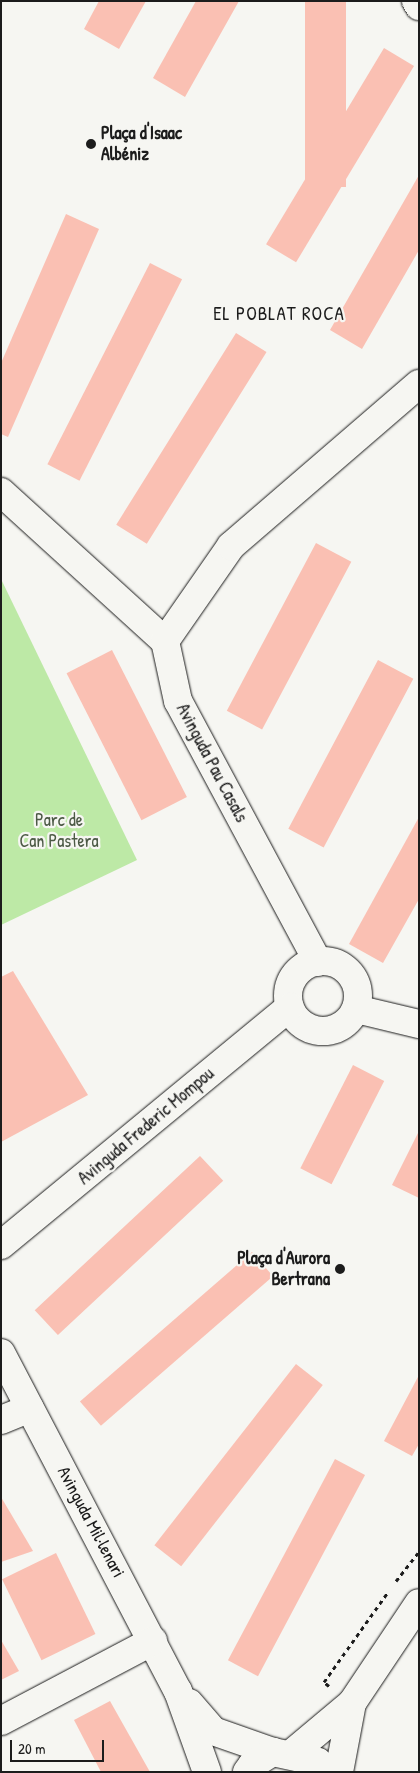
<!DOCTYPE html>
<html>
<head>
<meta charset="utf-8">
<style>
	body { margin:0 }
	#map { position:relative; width:420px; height:1773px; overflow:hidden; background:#f6f6f2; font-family:"Patrick Hand",sans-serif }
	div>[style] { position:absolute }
	.green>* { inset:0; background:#bde9a6 }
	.building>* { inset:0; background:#fac0b3; transform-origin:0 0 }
	.path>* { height:3px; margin-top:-1.5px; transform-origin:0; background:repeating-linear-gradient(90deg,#1c1c1c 0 4px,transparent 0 8px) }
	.roads { filter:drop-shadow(0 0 1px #1c1c1c) drop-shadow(0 0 1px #1c1c1c) }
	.street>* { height:28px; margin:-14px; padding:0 14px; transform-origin:14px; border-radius:14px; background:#f6f6f2 }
	.street>.ring { margin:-14px; padding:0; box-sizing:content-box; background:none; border:28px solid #f6f6f2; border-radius:50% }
	.dots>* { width:14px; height:14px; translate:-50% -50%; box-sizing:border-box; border:2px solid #f6f6f2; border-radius:50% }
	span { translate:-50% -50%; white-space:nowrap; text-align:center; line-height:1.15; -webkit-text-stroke:4.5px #f6f6f2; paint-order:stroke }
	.poi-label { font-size:18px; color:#1c1c1c; font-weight:700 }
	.left { translate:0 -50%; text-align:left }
	.right { translate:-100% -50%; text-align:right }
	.street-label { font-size:18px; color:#1c1c1c }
	.park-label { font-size:18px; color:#4c5a45 }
	.neighbourhood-label { font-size:19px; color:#1c1c1c; letter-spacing:1px }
	.frame { position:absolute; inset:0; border:2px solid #1c1c1c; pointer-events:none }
	.scale { position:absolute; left:10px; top:1740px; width:94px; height:22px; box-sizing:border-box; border:2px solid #1c1c1c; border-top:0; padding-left:6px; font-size:15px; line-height:18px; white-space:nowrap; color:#1c1c1c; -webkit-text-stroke:4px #f6f6f2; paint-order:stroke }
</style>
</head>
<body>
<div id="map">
	<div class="green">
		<i style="clip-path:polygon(1px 579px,137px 860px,1px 925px)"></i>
	</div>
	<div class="building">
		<i style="clip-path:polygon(99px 1px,146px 1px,119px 49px,84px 29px)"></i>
		<i style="clip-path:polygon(196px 1px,239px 1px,185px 97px,153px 78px)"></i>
		<i style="left:305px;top:1px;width:41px;height:186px"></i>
		<i style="left:384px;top:48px;width:35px;height:229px;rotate:31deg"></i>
		<i style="clip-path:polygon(419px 175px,419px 250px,362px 349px,330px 330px)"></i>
		<i style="clip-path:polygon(66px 214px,99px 229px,8px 437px,1px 434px,1px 363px)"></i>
		<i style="left:150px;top:263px;width:36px;height:226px;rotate:27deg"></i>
		<i style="left:236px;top:333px;width:36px;height:226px;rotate:32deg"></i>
		<i style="left:316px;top:543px;width:40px;height:190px;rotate:28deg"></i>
		<i style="left:112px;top:650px;width:165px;height:51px;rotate:63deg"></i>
		<i style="left:378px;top:660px;width:40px;height:191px;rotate:28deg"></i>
		<i style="clip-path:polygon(419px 817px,419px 899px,383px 963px,349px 944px)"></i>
		<i style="clip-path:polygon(13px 971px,88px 1095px,1px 1142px,1px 977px)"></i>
		<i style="left:353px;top:1065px;width:35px;height:116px;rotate:27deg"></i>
		<i style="clip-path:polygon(419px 1131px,419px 1198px,392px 1185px)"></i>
		<i style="left:200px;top:1156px;width:34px;height:226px;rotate:47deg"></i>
		<i style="left:252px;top:1252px;width:32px;height:228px;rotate:49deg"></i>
		<i style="left:296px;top:1364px;width:34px;height:230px;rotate:38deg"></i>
		<i style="clip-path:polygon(419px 1375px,419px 1444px,412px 1456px,384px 1441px)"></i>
		<i style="left:335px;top:1459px;width:34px;height:228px;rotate:28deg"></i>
		<i style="clip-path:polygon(1px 1497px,33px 1551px,1px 1562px)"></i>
		<i style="left:56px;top:1553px;width:90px;height:60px;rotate:64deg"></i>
		<i style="clip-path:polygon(1px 1640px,19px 1671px,1px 1680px)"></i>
		<i style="clip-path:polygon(110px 1701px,150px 1772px,101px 1772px,74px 1720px)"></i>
	</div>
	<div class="path">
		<i style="left:396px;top:1581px;width:37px;rotate:-52deg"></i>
		<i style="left:329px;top:1686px;width:6px;rotate:-141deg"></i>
		<i style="left:324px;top:1682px;width:110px;rotate:-54.6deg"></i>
	</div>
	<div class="roads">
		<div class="street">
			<i style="left:416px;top:1px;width:6px;rotate:59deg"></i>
			<i style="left:1px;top:492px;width:222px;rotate:42.3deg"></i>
			<i class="ring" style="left:288px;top:961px;width:42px;height:42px"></i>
			<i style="left:318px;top:962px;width:296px;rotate:-118.2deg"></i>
			<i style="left:178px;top:701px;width:61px;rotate:-102.2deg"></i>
			<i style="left:165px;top:641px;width:116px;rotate:-55.2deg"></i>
			<i style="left:231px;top:546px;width:248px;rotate:-40.8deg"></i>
			<i style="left:356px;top:1009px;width:65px;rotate:13.4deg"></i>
			<i style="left:1px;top:1245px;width:374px;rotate:-39.5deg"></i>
			<i style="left:1px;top:1353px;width:382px;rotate:62.4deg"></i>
			<i style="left:178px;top:1691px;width:86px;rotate:70.3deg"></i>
			<i style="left:1px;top:1420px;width:31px;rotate:-22deg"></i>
			<i style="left:189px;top:1703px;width:37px;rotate:49deg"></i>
			<i style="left:213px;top:1731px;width:64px;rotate:19.3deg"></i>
			<i style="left:273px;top:1752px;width:46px;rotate:12.5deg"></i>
			<i style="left:318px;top:1762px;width:14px;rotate:45deg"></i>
			<i style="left:352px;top:1703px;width:120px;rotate:-56.2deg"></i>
			<i style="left:1px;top:1721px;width:172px;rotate:-27.8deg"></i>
			<i style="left:290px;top:1755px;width:81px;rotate:-40deg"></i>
			<i style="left:352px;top:1703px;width:70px;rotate:100.7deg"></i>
			<i style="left:247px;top:1772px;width:9px;rotate:-54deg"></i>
			<i style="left:252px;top:1765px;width:25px;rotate:-32deg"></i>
		</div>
	</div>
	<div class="dots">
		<i style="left:91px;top:144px;background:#1c1c1c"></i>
		<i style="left:340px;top:1269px;background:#1c1c1c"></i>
	</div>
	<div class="poi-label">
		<span class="left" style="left:101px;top:144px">Plaça d'Isaac<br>Albéniz</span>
		<span class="right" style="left:330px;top:1269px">Plaça d'Aurora<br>Bertrana</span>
	</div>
	<div class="street-label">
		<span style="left:212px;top:763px;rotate:62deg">Avinguda Pau Casals</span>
		<span style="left:146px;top:1126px;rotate:-40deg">Avinguda Frederic Mompou</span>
		<span style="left:91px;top:1522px;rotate:62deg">Avinguda Mil·lenari</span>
	</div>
	<div class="park-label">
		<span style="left:59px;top:831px">Parc de<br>Can Pastera</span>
	</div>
	<div class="neighbourhood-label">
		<span style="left:279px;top:314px">EL POBLAT ROCA</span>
	</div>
	<div class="frame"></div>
	<div class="scale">20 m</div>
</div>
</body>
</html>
